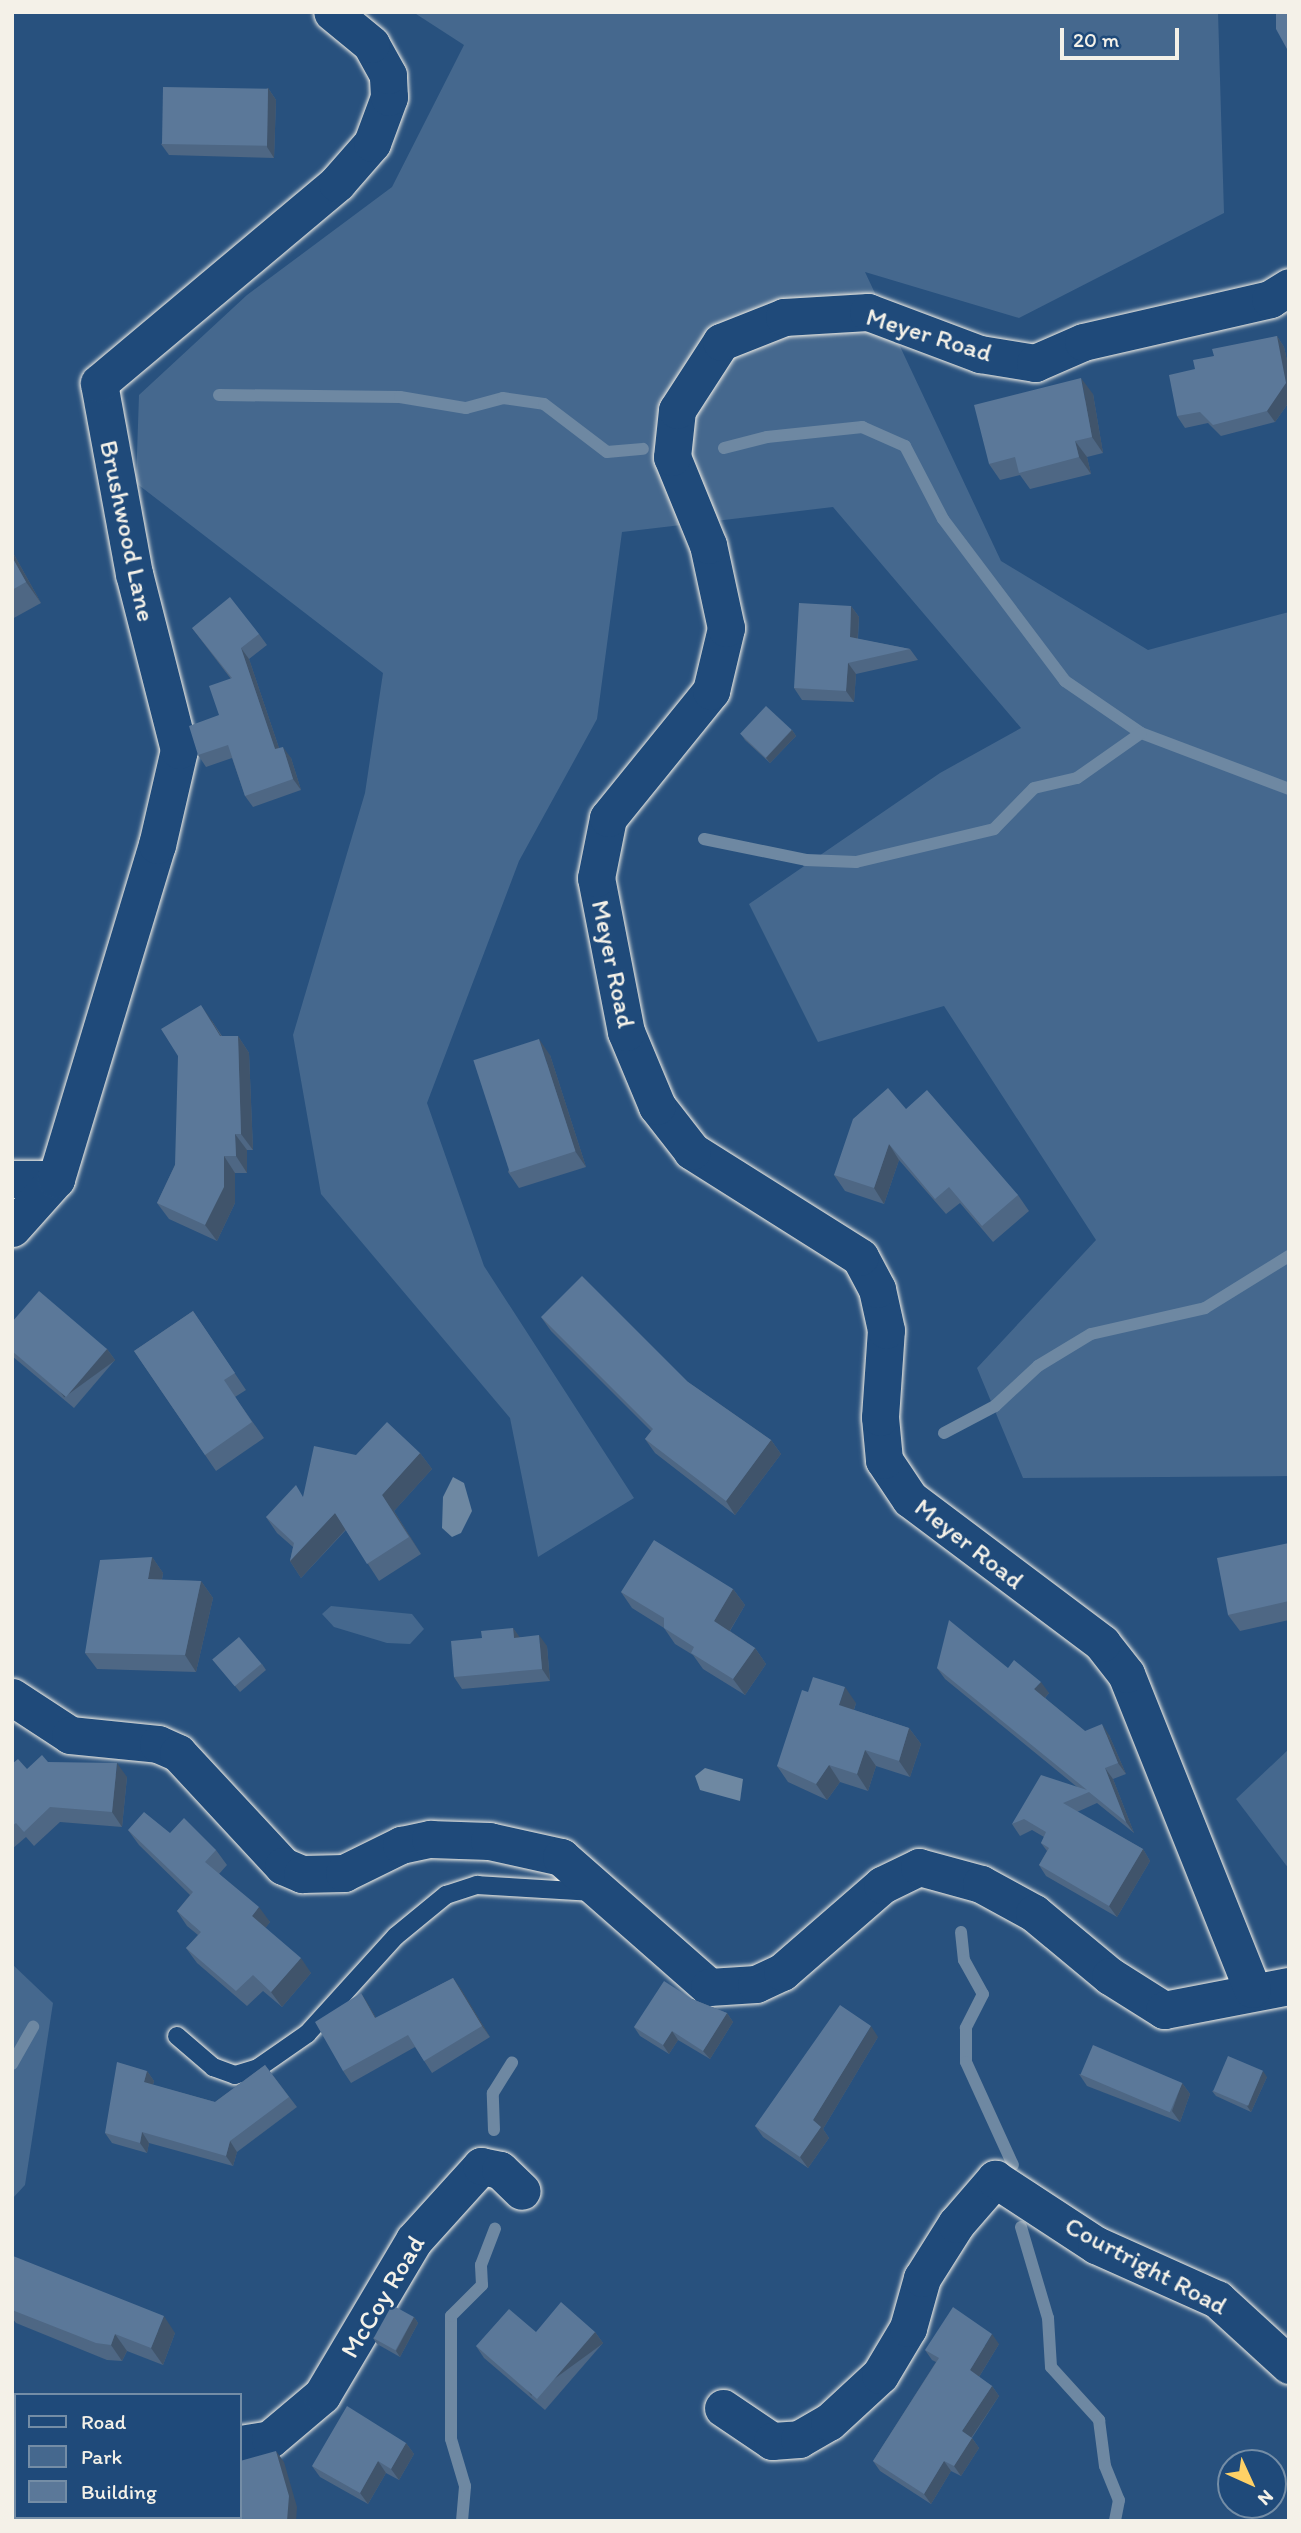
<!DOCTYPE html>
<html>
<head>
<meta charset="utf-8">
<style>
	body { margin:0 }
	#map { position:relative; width:1301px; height:2533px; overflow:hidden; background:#28517e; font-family:Itim,sans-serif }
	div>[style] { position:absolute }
	.green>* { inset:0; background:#45688e }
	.water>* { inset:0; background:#6e88a2 }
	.stream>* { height:12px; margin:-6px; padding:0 6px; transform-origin:6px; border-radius:6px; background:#6e88a2 }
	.roads { filter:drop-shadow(0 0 2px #f4f1e8) drop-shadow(0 0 2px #f4f1e8) }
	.service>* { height:18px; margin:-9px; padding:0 9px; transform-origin:9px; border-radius:9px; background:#1f4a7a }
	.minor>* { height:37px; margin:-18.5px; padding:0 18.5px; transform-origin:18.5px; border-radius:18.5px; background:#1f4a7a }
	.wall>* { inset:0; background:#4e6784 }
	.shaded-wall>* { inset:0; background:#40546b; transform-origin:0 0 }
	.building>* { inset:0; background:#5b7899; transform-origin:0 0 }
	span { translate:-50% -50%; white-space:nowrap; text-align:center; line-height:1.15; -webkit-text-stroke:5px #1f4a7a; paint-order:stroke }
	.street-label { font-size:26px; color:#f4f1e8 }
	.frame { position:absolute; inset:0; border:14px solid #f4f1e8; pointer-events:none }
	.legend { position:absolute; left:14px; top:2393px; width:228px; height:126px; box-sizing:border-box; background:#1f4a7a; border:2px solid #748da6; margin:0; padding:9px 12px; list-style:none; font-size:21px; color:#f4f1e8 }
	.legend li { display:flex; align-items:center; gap:14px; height:35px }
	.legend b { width:35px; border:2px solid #748da6 }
	.north { position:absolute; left:1217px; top:2449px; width:70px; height:70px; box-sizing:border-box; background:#1f4a7a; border:2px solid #748da6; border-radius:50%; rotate:135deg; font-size:19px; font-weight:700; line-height:28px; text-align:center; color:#f4f1e8 }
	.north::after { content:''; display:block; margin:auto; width:24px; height:32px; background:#ffd166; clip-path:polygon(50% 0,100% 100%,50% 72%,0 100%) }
	.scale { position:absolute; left:1060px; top:28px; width:119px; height:32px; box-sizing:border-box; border:4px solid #f4f1e8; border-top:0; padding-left:9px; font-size:21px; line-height:24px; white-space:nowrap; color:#f4f1e8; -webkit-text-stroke:5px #1f4a7a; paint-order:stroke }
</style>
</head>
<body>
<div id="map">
	<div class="green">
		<i style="clip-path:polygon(413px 12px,1218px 12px,1224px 213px,1019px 318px,865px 272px,1001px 561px,1148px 650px,1289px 612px,1289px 1476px,1023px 1478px,977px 1368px,1096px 1240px,944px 1006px,818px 1042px,749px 904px,940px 773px,1021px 728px,833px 507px,622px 532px,597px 719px,519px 861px,427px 1103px,484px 1266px,634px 1498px,538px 1557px,510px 1418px,321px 1194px,293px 1035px,365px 793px,383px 673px,136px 483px,139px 395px,247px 295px,392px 187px,464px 45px)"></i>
		<i style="clip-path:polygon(331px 1606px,412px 1614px,424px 1629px,410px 1644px,387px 1643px,334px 1627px,322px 1614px)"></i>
		<i style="clip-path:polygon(1289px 1749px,1289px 1869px,1236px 1799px)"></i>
		<i style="clip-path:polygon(12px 1964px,53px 2003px,25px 2185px,12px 2199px)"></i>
	</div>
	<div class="water">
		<i style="clip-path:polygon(453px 1477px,464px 1483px,472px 1511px,461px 1533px,452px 1537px,442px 1528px,443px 1497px)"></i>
		<i style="clip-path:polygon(705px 1768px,743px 1779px,740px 1801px,700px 1790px,695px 1776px)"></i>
	</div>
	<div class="stream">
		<i style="left:219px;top:395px;width:181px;rotate:0.6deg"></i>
		<i style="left:400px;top:397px;width:67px;rotate:9.5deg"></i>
		<i style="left:466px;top:408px;width:38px;rotate:-15deg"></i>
		<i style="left:503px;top:398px;width:41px;rotate:8.3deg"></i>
		<i style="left:544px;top:404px;width:79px;rotate:37.3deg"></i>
		<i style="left:607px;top:452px;width:36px;rotate:-5deg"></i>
		<i style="left:724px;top:448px;width:44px;rotate:-14.3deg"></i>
		<i style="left:767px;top:437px;width:96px;rotate:-6deg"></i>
		<i style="left:862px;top:427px;width:47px;rotate:23.8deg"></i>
		<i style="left:905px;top:446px;width:82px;rotate:62.5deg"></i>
		<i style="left:943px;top:519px;width:203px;rotate:53deg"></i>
		<i style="left:1065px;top:681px;width:92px;rotate:34.4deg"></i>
		<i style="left:1141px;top:733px;width:158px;rotate:20.7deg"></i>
		<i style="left:704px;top:839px;width:104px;rotate:11.6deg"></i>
		<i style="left:806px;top:860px;width:50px;rotate:2.3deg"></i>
		<i style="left:856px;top:862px;width:142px;rotate:-13.4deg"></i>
		<i style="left:994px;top:829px;width:57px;rotate:-45.7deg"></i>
		<i style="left:1034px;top:788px;width:44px;rotate:-13.1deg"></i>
		<i style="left:1077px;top:778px;width:78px;rotate:-35.1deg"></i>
		<i style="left:944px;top:1433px;width:58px;rotate:-27.9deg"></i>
		<i style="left:995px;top:1406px;width:59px;rotate:-42.9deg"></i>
		<i style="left:1038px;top:1366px;width:62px;rotate:-31.1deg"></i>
		<i style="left:1091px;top:1334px;width:117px;rotate:-12.8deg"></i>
		<i style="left:1205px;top:1308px;width:99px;rotate:-31.8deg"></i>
		<i style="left:961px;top:1932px;width:28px;rotate:84deg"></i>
		<i style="left:964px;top:1960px;width:39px;rotate:61deg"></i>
		<i style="left:983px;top:1994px;width:38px;rotate:117deg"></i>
		<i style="left:966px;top:2028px;width:34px;rotate:90deg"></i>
		<i style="left:966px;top:2062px;width:113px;rotate:65.5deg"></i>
		<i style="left:12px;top:2064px;width:43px;rotate:-60.4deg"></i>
		<i style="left:494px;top:2130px;width:37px;rotate:-92deg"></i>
		<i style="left:493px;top:2093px;width:36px;rotate:-58deg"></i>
		<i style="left:1021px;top:2227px;width:95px;rotate:73.5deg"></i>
		<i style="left:1048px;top:2318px;width:49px;rotate:86.5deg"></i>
		<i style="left:1051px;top:2367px;width:72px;rotate:47.8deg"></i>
		<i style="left:1099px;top:2420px;width:46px;rotate:82.6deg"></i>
		<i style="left:1105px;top:2466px;width:37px;rotate:68deg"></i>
		<i style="left:1119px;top:2500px;width:21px;rotate:101deg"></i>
		<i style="left:462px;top:2521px;width:35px;rotate:-85deg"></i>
		<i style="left:465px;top:2486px;width:49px;rotate:-106.6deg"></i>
		<i style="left:451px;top:2439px;width:123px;rotate:-90deg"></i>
		<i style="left:451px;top:2316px;width:44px;rotate:-45deg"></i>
		<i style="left:482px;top:2285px;width:20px;rotate:-93deg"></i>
		<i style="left:481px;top:2265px;width:39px;rotate:-69deg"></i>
	</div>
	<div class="roads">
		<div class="service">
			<i style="left:177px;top:2036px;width:48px;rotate:40.7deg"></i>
			<i style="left:213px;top:2067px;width:23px;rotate:20deg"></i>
			<i style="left:235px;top:2075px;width:24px;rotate:-17deg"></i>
			<i style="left:258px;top:2068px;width:60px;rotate:-34.8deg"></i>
			<i style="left:307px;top:2034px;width:132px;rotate:-47.8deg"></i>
			<i style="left:396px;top:1936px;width:65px;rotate:-39.4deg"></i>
			<i style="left:446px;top:1895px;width:33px;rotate:-18deg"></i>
			<i style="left:477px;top:1885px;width:116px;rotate:3.5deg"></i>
		</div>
		<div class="minor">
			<i style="left:12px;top:1179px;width:44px"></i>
			<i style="left:56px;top:1179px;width:66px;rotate:131.9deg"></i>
			<i style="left:56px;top:1179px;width:349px;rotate:-73.2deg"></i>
			<i style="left:157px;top:845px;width:98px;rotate:-77deg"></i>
			<i style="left:179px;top:750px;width:182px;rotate:-104.3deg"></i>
			<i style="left:134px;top:574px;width:194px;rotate:-100.4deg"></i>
			<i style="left:99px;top:383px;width:311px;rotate:-40deg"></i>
			<i style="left:337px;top:183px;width:53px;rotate:-48.8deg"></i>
			<i style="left:372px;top:143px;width:49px;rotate:-69.7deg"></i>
			<i style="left:389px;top:97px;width:22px;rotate:-93deg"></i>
			<i style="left:388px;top:75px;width:35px;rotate:-119deg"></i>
			<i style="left:371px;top:44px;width:50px;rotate:-140.6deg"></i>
			<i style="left:12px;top:1697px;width:69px;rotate:33.2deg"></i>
			<i style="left:70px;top:1735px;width:88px;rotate:5.8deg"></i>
			<i style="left:158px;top:1744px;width:22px;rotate:24deg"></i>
			<i style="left:178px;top:1753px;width:154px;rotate:47.1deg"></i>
			<i style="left:283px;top:1866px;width:21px;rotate:23deg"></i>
			<i style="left:302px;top:1874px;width:42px;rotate:-1.4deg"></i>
			<i style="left:344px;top:1873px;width:64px;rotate:-26.2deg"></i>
			<i style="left:401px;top:1845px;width:30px;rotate:-12deg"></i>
			<i style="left:430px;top:1839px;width:59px;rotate:1.9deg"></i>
			<i style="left:489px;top:1841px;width:74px;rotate:12.5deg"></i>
			<i style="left:561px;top:1857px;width:197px;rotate:41.3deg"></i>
			<i style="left:709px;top:1987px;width:47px;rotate:-3.7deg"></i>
			<i style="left:756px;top:1984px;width:29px;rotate:-25deg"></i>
			<i style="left:782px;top:1972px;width:133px;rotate:-41deg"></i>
			<i style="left:882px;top:1885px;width:41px;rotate:-25.9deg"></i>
			<i style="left:919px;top:1867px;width:64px;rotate:15.3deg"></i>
			<i style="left:981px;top:1884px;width:60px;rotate:28.7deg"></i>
			<i style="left:1034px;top:1913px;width:99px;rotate:39.7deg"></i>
			<i style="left:1110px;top:1976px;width:64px;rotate:32.2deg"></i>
			<i style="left:1164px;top:2010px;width:127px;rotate:-10.9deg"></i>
			<i style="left:1252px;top:1989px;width:339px;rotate:-111.8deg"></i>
			<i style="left:1126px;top:1674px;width:39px;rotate:-128deg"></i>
			<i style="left:1102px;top:1643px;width:240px;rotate:-143.1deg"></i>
			<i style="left:910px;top:1499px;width:47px;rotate:-123.7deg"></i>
			<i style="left:884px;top:1460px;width:43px;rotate:-95.3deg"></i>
			<i style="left:880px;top:1417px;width:87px;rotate:-86.1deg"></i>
			<i style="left:886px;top:1330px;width:42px;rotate:-102.4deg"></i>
			<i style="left:877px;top:1289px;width:36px;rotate:-118deg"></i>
			<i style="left:860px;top:1257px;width:199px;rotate:-147.8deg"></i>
			<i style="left:692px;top:1151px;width:57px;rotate:-127.9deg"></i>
			<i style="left:657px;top:1106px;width:80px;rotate:-112.7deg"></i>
			<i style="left:626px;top:1032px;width:157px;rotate:-101deg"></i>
			<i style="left:596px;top:878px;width:61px;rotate:-78.7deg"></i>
			<i style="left:608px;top:818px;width:164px;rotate:-51deg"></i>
			<i style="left:711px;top:691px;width:65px;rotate:-76.6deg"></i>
			<i style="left:726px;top:628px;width:85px;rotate:-102.2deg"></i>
			<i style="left:708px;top:545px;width:95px;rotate:-112.2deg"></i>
			<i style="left:672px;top:457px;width:47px;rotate:-83.9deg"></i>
			<i style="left:677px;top:410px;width:81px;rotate:-57.1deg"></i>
			<i style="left:721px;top:342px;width:68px;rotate:-21.6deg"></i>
			<i style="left:784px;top:317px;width:84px;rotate:-3.4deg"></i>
			<i style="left:868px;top:312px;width:120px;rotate:20.6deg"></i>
			<i style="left:980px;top:354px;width:56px;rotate:9.3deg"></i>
			<i style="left:1035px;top:363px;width:52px;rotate:-23.6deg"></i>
			<i style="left:1083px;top:342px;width:192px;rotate:-12.9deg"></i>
			<i style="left:1270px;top:299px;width:22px;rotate:-32deg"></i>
			<i style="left:723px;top:2408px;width:59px;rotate:34deg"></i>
			<i style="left:772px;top:2441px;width:27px;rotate:-4deg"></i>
			<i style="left:799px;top:2439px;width:34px;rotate:-30deg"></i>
			<i style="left:829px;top:2422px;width:69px;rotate:-42.7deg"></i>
			<i style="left:880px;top:2375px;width:55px;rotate:-59.2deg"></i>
			<i style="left:908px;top:2328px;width:52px;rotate:-74.4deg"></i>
			<i style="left:922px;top:2278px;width:64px;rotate:-57.8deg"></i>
			<i style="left:956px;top:2224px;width:60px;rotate:-49.1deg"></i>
			<i style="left:995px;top:2179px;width:121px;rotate:33.2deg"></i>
			<i style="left:1096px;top:2245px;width:133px;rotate:24.1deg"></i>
			<i style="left:1217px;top:2299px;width:98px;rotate:42.5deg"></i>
			<i style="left:240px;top:2444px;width:30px;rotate:-9deg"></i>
			<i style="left:270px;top:2439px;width:68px;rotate:-40.2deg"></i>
			<i style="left:322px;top:2395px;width:180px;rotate:-59.3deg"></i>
			<i style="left:414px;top:2240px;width:100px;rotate:-47.8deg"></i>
			<i style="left:481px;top:2166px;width:19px;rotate:12deg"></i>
			<i style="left:500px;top:2170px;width:30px;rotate:44deg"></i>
			<i style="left:12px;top:2464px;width:4px;rotate:-14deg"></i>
		</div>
	</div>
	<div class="wall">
		<i style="clip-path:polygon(268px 88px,276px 100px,274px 158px,169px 155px,161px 144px)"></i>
		<i style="clip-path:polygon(1277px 336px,1284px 347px,1289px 370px,1289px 402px,1275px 422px,1221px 436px,1208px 423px,1185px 428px,1177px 416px,1195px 369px,1214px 356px)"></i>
		<i style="clip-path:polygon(1093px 394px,1103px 453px,1087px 457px,1091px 474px,1030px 489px,1020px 475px,1000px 480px,989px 464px)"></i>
		<i style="clip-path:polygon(12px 551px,41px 603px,12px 619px)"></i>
		<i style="clip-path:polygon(851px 606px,859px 617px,858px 639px,910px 649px,918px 660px,856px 674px,854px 702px,802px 700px,794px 688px)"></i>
		<i style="clip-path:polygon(192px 628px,259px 634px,267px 645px,249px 659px,279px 748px,291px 758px,301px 790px,253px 807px,245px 796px,232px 758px,206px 767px,198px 755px,219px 715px,231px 679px)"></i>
		<i style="clip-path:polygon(792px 730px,796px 736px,770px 763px,745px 740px,741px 734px)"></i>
		<i style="clip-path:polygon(212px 1021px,222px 1036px,238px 1036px,249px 1053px,253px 1150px,247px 1150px,247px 1173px,235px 1173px,235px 1203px,217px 1241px,169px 1219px,157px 1203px,175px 1165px)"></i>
		<i style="clip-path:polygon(550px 1055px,586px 1167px,519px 1188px,508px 1172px)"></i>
		<i style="clip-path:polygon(906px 1109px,1018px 1195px,1029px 1211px,993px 1242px,960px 1203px,946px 1214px,899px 1160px,884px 1204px,845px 1191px,834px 1175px)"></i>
		<i style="clip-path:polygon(193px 1311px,246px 1390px,235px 1397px,264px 1438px,216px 1471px,134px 1351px)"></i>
		<i style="clip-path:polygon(541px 1317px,688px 1382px,771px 1440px,781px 1454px,735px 1515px,655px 1453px,645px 1439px,651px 1431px,551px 1331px)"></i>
		<i style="clip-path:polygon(12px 1322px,107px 1349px,115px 1360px,74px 1408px,12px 1356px)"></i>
		<i style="clip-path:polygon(420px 1453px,432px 1469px,394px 1511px,421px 1554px,379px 1581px,346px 1530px,301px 1578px,290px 1561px,293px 1547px,277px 1533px,266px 1517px,303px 1497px,356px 1455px)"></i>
		<i style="clip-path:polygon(1289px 1543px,1289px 1620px,1240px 1631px,1228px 1615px)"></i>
		<i style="clip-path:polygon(152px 1557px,163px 1573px,162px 1580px,201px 1581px,213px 1598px,196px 1672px,97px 1669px,85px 1653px)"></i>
		<i style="clip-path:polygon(733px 1589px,745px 1605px,730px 1631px,755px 1648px,766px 1664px,745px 1695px,703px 1669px,693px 1655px,675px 1644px,664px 1628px,632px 1608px,621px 1592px)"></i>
		<i style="clip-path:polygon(513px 1628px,519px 1637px,547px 1646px,550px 1681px,462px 1689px,454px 1677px,482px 1638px)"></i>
		<i style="clip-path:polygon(213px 1660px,262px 1664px,266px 1670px,240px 1692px)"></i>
		<i style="clip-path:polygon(937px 1668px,1008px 1668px,1049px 1693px,1045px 1698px,1085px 1731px,1109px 1735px,1126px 1774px,1113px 1779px,1134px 1833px,1097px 1803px,1077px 1812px,1143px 1849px,1150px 1861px,1117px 1917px,1046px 1876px,1039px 1865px,1047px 1851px,1041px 1843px,1044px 1837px,1032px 1830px,1020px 1836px,1012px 1824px,1077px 1787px,945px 1679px)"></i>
		<i style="clip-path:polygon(856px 1703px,854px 1710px,909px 1728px,921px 1744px,910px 1777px,876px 1766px,868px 1791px,840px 1782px,827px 1800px,788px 1782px,777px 1766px)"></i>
		<i style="clip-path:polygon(48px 1762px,127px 1777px,122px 1827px,60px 1822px,34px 1846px,26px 1837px,12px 1849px,12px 1764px,27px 1769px)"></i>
		<i style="clip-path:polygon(128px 1830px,170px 1833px,216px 1850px,227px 1865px,219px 1874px,270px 1922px,265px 1928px,311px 1973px,282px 2007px,263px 1991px,247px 2006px,197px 1963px,186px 1948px,198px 1935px,187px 1926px,177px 1911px,190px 1895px,139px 1845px)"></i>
		<i style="clip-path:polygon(453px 1978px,490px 2037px,432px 2073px,415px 2047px,351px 2083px,343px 2071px,361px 1993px,376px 2018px)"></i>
		<i style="clip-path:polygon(692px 1999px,727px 2013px,733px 2022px,710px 2059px,678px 2040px,669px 2054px,640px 2036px,634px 2027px)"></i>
		<i style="clip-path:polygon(878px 2037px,823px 2129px,829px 2138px,808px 2168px,763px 2137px,755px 2126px)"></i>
		<i style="clip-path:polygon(265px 2065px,297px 2107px,237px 2152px,233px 2166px,149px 2143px,147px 2153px,112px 2143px,105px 2133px,147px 2071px,154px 2081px,153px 2085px,215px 2102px)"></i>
		<i style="clip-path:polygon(1079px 2074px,1182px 2083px,1190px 2094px,1180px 2122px,1087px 2086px)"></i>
		<i style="clip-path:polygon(1267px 2077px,1251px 2112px,1216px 2096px,1212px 2091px)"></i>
		<i style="clip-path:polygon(12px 2310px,175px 2333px,163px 2365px,127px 2351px,122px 2361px,107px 2360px,16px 2323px,12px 2318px)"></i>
		<i style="clip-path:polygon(414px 2317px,418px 2323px,400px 2357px,377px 2344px,373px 2338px)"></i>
		<i style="clip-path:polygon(536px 2332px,595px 2332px,603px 2343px,545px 2410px,484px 2358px,476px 2346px)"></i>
		<i style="clip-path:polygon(999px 2344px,979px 2377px,992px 2386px,999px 2396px,972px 2438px,979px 2448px,961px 2476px,951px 2471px,931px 2504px,880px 2471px,873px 2461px,936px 2362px,932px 2360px,925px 2350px)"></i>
		<i style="clip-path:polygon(406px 2443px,414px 2454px,399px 2480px,386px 2473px,368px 2504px,320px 2477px,312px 2466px)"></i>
	</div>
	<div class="shaded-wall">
		<i style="clip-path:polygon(268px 88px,276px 100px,274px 158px,267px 147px)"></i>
		<i style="clip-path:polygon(1277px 336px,1284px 347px,1289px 370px,1289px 402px,1275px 422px,1267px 411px)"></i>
		<i style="clip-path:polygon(1081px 378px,1093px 394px,1103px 453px,1092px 437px)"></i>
		<i style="clip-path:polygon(1075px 441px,1087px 457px,1091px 474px,1079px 457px)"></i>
		<i style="clip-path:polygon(12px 551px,41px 603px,26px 582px,12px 557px)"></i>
		<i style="clip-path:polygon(851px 606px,859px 617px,857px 648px,850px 637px)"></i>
		<i style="clip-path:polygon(241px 648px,249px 659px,283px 760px,275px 749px)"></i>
		<i style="clip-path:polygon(848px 663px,856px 674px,854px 702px,846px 691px)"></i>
		<i style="clip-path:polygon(792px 730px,796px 736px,770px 763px,766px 758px)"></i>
		<i style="clip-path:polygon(283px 747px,291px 758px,301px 790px,293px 779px)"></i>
		<i style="clip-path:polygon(201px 1005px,212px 1021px,231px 1053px,220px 1036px)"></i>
		<i style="clip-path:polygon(238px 1036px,249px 1053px,253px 1150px,241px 1134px)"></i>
		<i style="clip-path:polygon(539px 1039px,550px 1055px,586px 1167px,575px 1151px)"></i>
		<i style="clip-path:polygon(235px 1134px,247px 1150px,247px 1173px,236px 1156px)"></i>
		<i style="clip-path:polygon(889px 1144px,899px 1160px,884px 1204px,874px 1188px)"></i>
		<i style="clip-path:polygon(224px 1156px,235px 1173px,235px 1203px,217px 1241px,205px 1225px)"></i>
		<i style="left:107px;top:1349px;width:14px;height:63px;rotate:54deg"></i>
		<i style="clip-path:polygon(771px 1440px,781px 1454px,735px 1515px,726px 1501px)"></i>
		<i style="clip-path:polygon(420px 1453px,432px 1469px,394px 1511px,421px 1554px,382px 1495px)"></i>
		<i style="clip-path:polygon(335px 1513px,346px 1529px,301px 1578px,290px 1561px)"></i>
		<i style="clip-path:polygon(152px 1557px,163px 1573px,159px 1595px,148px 1579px)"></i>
		<i style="clip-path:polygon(201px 1581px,213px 1598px,196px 1672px,185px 1655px)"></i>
		<i style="clip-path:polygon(733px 1589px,745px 1605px,726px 1637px,714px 1621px)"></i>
		<i style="clip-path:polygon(513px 1628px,521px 1639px,514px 1638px)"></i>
		<i style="clip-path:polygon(539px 1635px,547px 1646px,550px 1681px,542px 1669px)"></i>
		<i style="clip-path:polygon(755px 1648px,766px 1664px,745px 1695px,733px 1679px)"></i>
		<i style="clip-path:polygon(1041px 1682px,1049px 1693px,1042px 1701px,1034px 1689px)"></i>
		<i style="clip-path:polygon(845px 1687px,856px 1703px,850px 1721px,839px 1705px)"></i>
		<i style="clip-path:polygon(1102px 1724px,1109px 1735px,1126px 1774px,1118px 1763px)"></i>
		<i style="clip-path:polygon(909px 1728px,921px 1744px,910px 1777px,899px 1761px)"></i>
		<i style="clip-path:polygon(865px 1750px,876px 1766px,868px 1791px,857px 1774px)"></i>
		<i style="clip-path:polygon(117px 1763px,127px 1777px,122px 1827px,112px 1812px)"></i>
		<i style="clip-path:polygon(829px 1765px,840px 1782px,827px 1800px,816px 1784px)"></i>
		<i style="clip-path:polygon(1105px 1768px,1113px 1779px,1134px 1833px,1126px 1822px)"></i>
		<i style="clip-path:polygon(1143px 1849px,1150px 1861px,1117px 1917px,1109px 1906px)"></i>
		<i style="clip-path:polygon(259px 1907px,270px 1922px,263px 1931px,252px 1916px)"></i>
		<i style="clip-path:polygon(301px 1958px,311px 1973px,282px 2007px,271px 1992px)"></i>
		<i style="clip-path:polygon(453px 1978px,461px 1989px,490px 2037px,482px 2026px)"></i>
		<i style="clip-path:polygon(361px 1993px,368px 2004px,383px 2030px,375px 2018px)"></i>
		<i style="clip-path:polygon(727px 2013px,733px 2022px,710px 2059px,703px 2051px)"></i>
		<i style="clip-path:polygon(871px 2026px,878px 2037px,823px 2129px,829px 2138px,808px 2168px,800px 2157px,813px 2120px)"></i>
		<i style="clip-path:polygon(672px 2031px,678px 2040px,669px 2054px,663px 2045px)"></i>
		<i style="clip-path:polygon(147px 2071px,154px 2081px,151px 2092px,144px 2082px)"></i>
		<i style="clip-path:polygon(1263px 2071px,1267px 2077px,1251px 2112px,1247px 2106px)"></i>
		<i style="clip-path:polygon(1182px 2083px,1190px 2094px,1180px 2122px,1172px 2111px)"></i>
		<i style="clip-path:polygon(142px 2132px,149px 2143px,147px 2153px,140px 2143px)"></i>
		<i style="clip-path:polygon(230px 2141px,237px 2152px,233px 2166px,226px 2156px)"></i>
		<i style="clip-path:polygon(164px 2316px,175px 2333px,163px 2365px,151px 2348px)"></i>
		<i style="clip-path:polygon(414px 2317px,418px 2323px,400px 2357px,396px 2351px)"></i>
		<i style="left:595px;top:2332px;width:14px;height:89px;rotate:54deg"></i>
		<i style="clip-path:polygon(115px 2334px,127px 2351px,122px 2361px,111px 2345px)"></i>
		<i style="clip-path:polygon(992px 2334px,999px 2344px,977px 2380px,970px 2370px)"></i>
		<i style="clip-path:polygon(992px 2386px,999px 2396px,969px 2441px,962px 2431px)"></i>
		<i style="clip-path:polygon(972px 2438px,979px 2448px,961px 2476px,954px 2466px)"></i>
		<i style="clip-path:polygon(406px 2443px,414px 2454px,399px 2480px,391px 2469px)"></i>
		<i style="clip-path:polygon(276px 2451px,284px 2462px,297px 2507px,296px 2521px,287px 2521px)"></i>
		<i style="clip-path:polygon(378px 2461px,386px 2473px,368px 2504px,360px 2493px)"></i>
		<i style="clip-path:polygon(944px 2461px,951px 2471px,931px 2504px,924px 2494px)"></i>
	</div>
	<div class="building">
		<i style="clip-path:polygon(1276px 12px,1289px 12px,1289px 49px,1287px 49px,1276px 29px)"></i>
		<i style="left:163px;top:87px;width:105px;height:57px;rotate:1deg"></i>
		<i style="clip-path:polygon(1277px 336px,1286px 383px,1267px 411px,1213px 425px,1200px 412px,1177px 416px,1169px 375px,1195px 369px,1193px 360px,1214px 356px,1212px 349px)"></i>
		<i style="clip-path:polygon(1081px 378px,1092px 437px,1075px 441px,1079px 457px,1019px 473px,1015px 457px,989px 464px,974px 405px)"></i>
		<i style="clip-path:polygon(12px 557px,26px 582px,12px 590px)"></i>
		<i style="clip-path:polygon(230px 597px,259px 634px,241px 648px,275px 749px,283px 747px,293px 779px,245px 796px,228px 745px,198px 755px,189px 726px,219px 715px,209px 686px,232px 678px,192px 628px)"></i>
		<i style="clip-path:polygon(799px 603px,851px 606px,850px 637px,910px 649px,848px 663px,846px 691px,794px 688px)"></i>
		<i style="left:766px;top:706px;width:35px;height:38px;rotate:43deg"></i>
		<i style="clip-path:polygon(201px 1005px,220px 1036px,238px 1036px,241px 1134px,235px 1134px,236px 1156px,224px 1156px,224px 1187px,205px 1225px,157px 1203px,175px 1165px,178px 1056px,161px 1029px)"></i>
		<i style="left:539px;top:1039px;width:118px;height:69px;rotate:72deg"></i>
		<i style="clip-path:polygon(888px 1088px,906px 1109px,927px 1090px,1018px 1195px,982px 1226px,949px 1187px,935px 1199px,889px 1144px,874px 1188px,834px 1175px,853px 1119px)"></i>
		<i style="clip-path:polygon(582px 1276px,688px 1382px,771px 1440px,726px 1501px,645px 1439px,653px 1429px,541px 1317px)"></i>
		<i style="clip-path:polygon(39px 1291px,107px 1349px,66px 1397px,12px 1351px,12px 1322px)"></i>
		<i style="clip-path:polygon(193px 1311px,235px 1373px,224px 1380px,252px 1422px,205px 1455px,134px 1351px)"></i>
		<i style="clip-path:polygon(387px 1422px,420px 1453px,382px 1495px,409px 1537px,367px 1564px,335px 1513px,290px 1561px,294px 1543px,266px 1517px,296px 1485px,303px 1497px,314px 1446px,356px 1455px)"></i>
		<i style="clip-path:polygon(654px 1540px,733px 1589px,714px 1621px,755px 1648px,733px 1679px,691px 1653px,694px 1647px,664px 1628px,664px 1618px,621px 1592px)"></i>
		<i style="clip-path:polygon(1289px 1543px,1289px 1601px,1228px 1615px,1217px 1558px)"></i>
		<i style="clip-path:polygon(152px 1557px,148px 1579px,201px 1581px,185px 1655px,85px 1653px,100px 1560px)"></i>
		<i style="clip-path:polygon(949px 1620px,1008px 1668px,1014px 1660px,1041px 1682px,1034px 1689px,1085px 1731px,1102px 1724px,1118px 1763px,1105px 1768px,1126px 1822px,1089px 1792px,1063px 1803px,1143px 1849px,1109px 1906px,1039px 1865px,1049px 1848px,1041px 1843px,1046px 1832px,1024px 1819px,1012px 1824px,1041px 1775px,1087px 1790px,937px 1668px)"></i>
		<i style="clip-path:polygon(513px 1628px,514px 1638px,539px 1635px,542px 1669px,454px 1677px,451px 1641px,482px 1638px,481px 1631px)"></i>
		<i style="left:239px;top:1637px;width:35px;height:35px;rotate:50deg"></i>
		<i style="clip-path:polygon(813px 1677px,845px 1687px,839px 1705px,909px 1728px,899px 1761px,865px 1750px,857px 1774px,829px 1765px,816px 1784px,777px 1766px,802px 1690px,808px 1692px)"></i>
		<i style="clip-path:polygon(42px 1755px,48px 1762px,117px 1763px,112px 1812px,50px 1807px,24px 1832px,16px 1823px,12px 1826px,12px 1764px,18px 1759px,27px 1769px)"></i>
		<i style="clip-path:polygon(144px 1812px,170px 1833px,184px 1818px,216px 1850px,205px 1862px,259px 1907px,252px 1916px,301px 1958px,271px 1992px,253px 1975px,236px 1991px,186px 1948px,201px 1932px,177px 1911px,193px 1892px,128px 1830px)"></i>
		<i style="clip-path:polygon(453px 1978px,482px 2026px,424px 2061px,408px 2035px,343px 2071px,315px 2022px,361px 1993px,375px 2018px)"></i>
		<i style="clip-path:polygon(664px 1981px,692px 1999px,727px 2013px,703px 2051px,672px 2031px,663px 2045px,634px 2027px)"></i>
		<i style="clip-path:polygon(840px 2005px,871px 2026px,813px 2120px,821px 2127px,800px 2157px,755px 2126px)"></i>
		<i style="left:1093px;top:2045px;width:97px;height:32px;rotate:23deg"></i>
		<i style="left:1228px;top:2056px;width:38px;height:38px;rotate:23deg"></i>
		<i style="clip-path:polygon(117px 2062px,147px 2071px,144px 2082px,215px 2102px,265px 2065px,289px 2097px,230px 2141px,226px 2156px,142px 2132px,140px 2143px,105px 2133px)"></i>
		<i style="clip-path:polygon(13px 2256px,164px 2316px,151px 2348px,115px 2334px,111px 2345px,96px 2343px,12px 2310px)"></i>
		<i style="clip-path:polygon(561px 2302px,595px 2332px,537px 2399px,476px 2346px,509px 2309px,536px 2332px)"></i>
		<i style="left:392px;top:2305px;width:25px;height:38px;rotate:29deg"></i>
		<i style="clip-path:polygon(953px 2307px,992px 2334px,970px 2370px,992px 2386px,962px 2431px,972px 2438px,954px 2466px,944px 2461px,924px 2494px,873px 2461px,939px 2358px,925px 2350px)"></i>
		<i style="clip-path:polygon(347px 2406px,406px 2443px,391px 2469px,378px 2461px,360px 2493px,312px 2466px)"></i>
		<i style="clip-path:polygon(276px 2451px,289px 2496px,287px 2521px,230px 2521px,230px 2517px,240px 2517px,240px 2461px)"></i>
	</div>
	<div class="street-label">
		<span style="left:929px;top:335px;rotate:17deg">Meyer Road</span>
		<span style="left:127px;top:531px;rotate:78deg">Brushwood Lane</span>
		<span style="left:613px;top:964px;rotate:78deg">Meyer Road</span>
		<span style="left:969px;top:1544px;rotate:38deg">Meyer Road</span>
		<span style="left:1146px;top:2266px;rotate:28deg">Courtright Road</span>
		<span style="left:383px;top:2297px;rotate:-59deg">McCoy Road</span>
	</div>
	<div class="frame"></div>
	<ul class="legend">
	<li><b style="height:9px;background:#1f4a7a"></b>Road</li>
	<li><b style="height:19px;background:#45688e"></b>Park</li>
	<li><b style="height:19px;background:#5b7899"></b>Building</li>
	</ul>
	<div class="north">N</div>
	<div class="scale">20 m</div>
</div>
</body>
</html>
